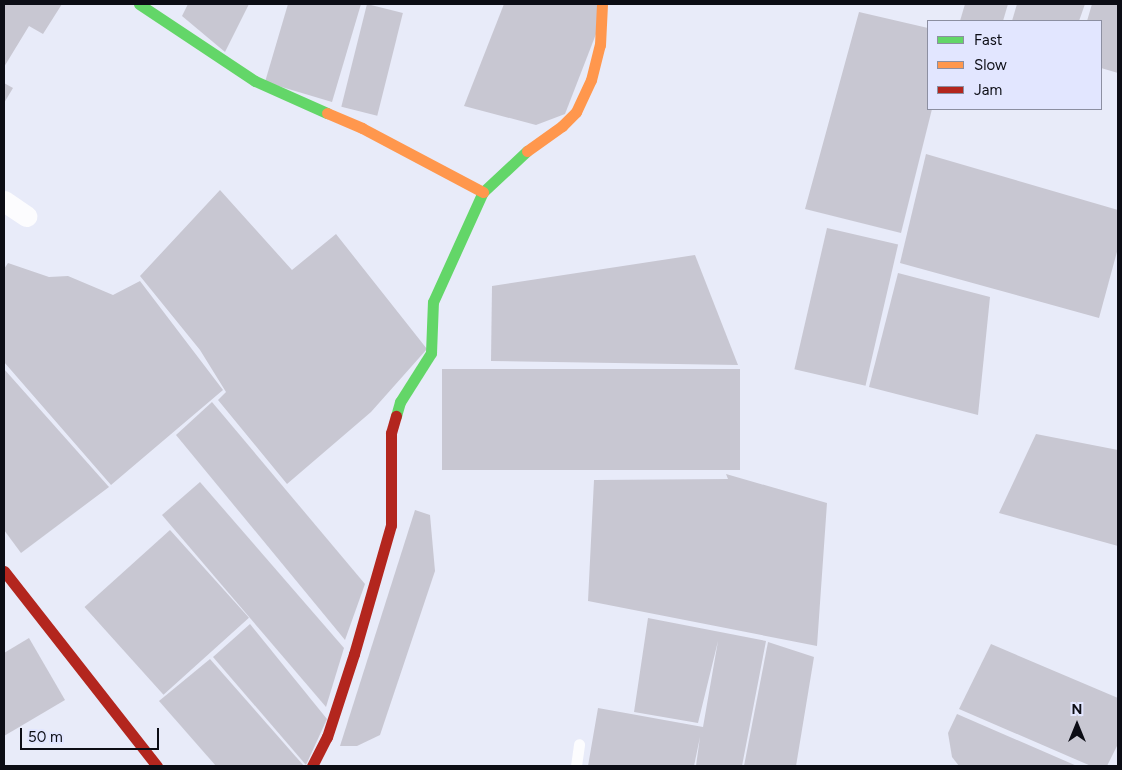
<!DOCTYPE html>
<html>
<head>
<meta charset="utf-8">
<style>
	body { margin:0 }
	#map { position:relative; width:1122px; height:770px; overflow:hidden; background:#e8ebf9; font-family:Figtree,sans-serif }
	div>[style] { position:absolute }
	.building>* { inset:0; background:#c8c7d2; transform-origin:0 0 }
	.lane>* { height:11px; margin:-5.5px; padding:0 5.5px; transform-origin:5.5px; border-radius:5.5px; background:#fcfcfe }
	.street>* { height:21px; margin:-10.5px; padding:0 10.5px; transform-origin:10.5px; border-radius:10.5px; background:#fcfcfe }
	.fast>* { height:11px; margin:-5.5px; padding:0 5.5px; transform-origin:5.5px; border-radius:5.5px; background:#63d668 }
	.slow>* { height:11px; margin:-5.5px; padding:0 5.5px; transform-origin:5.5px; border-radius:5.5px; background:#ff974d }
	.jam>* { height:11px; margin:-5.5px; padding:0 5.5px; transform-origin:5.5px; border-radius:5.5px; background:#b3261e }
	span { translate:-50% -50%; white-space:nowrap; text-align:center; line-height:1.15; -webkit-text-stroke:4px #e2e6ff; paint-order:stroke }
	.frame { position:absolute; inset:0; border:5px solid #0c0d15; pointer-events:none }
	.legend { position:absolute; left:927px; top:20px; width:175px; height:90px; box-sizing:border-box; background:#e2e6ff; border:1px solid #8c8fa1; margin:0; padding:6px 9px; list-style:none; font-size:15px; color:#0c0d15 }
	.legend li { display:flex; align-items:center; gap:10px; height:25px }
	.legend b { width:25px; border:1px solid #8c8fa1 }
	.north { position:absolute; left:1052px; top:700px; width:50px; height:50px; -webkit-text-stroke:4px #e2e6ff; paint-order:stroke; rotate:0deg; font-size:14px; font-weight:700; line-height:20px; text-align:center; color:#0c0d15 }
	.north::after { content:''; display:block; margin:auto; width:18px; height:22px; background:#0c0d15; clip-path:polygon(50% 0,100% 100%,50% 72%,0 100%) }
	.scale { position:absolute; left:20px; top:728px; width:139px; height:22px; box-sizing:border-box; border:2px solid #0c0d15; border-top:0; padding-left:6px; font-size:15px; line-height:18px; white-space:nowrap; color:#0c0d15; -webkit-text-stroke:4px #e2e6ff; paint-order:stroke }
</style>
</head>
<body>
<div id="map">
	<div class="building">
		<i style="clip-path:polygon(4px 4px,62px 4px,43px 34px,29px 26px,4px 67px)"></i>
		<i style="clip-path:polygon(188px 4px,249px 4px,225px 52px,182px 16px)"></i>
		<i style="clip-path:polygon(288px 4px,361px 4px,332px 102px,265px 82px)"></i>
		<i style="left:367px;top:4px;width:37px;height:106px;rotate:14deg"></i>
		<i style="clip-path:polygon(504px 4px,599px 4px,596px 34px,565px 114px,536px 125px,464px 106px)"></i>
		<i style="clip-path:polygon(965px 4px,1008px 4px,1003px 21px,960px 21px)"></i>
		<i style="clip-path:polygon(1017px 4px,1085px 4px,1079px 21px,1012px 21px)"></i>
		<i style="clip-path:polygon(1092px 4px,1118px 4px,1118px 73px,1101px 68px,1101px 21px,1087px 21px)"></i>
		<i style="clip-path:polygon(859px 12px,928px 28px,928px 109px,932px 109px,901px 233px,805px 209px)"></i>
		<i style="clip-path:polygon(4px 83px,13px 88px,4px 103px)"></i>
		<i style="clip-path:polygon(926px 154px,1118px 210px,1118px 248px,1099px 318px,900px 263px)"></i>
		<i style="clip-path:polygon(220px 190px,292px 270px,336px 234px,427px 349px,371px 412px,287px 484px,218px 400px,226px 392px,200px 350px,140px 276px)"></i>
		<i style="left:827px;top:228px;width:73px;height:145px;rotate:13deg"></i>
		<i style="clip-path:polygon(695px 255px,738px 365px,491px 361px,492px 286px)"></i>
		<i style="clip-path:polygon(8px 263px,49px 277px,68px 276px,113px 295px,140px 281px,223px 390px,111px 485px,4px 362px,4px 269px)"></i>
		<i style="clip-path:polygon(898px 273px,990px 297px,978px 415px,869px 387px)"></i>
		<i style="clip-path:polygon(4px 369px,109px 487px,21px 553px,4px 530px)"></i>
		<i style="left:442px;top:369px;width:298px;height:101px"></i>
		<i style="clip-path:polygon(212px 402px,365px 584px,345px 640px,176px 435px)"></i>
		<i style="clip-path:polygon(1036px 434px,1118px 450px,1118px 546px,999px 513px)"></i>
		<i style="clip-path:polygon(726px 474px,827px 503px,817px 646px,588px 601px,594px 480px,728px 479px)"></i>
		<i style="clip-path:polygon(200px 482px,344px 648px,326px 707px,162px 515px)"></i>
		<i style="clip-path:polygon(415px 510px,430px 515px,435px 571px,380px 735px,357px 746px,340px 746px)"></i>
		<i style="left:170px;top:530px;width:118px;height:115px;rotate:48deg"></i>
		<i style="clip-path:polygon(648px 618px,766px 641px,742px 766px,696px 766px,700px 737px,694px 766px,588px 766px,598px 708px,703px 727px,718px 641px,698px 723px,634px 712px)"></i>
		<i style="clip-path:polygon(250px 624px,327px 719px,306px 765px,213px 657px)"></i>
		<i style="clip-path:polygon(29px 638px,65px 700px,4px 736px,4px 653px)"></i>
		<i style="clip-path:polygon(768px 642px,814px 657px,796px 766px,744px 766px)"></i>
		<i style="clip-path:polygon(991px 644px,1118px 698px,1118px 744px,1107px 766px,1091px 766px,959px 709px)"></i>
		<i style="clip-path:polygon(210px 659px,304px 766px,216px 766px,159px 701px)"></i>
		<i style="clip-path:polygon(957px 714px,1077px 766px,959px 766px,952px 757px,948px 733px)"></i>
	</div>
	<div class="lane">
		<i style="left:576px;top:766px;width:22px;rotate:-82deg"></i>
	</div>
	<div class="street">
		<i style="left:4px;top:201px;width:27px;rotate:34deg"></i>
	</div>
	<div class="fast">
		<i style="left:139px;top:4px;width:139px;rotate:33.6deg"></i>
		<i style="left:255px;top:81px;width:79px;rotate:24deg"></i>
		<i style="left:396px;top:416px;width:15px;rotate:-74deg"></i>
		<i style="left:400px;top:402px;width:58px;rotate:-57.7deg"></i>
		<i style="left:431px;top:353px;width:51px;rotate:-87.8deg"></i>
		<i style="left:433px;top:302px;width:121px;rotate:-65.6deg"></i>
		<i style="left:483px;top:192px;width:60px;rotate:-43deg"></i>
	</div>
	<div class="slow">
		<i style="left:327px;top:113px;width:38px;rotate:23deg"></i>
		<i style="left:362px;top:128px;width:137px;rotate:27.9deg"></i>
		<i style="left:527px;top:151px;width:43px;rotate:-35.5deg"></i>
		<i style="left:562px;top:126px;width:20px;rotate:-45deg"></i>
		<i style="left:576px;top:112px;width:35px;rotate:-65deg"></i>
		<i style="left:591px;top:80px;width:36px;rotate:-76deg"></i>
		<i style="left:600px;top:45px;width:41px;rotate:-87.2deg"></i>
	</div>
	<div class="jam">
		<i style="left:4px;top:571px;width:248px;rotate:51.9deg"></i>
		<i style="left:312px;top:766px;width:33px;rotate:-63deg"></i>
		<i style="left:327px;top:737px;width:87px;rotate:-72deg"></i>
		<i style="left:354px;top:654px;width:134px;rotate:-74deg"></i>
		<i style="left:391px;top:525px;width:92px;rotate:-90deg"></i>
		<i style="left:391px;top:433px;width:18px;rotate:-74deg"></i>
	</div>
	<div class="frame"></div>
	<ul class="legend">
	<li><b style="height:6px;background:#63d668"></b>Fast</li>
	<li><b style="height:6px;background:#ff974d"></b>Slow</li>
	<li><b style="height:6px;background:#b3261e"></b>Jam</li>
	</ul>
	<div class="north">N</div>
	<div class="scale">50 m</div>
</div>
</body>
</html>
